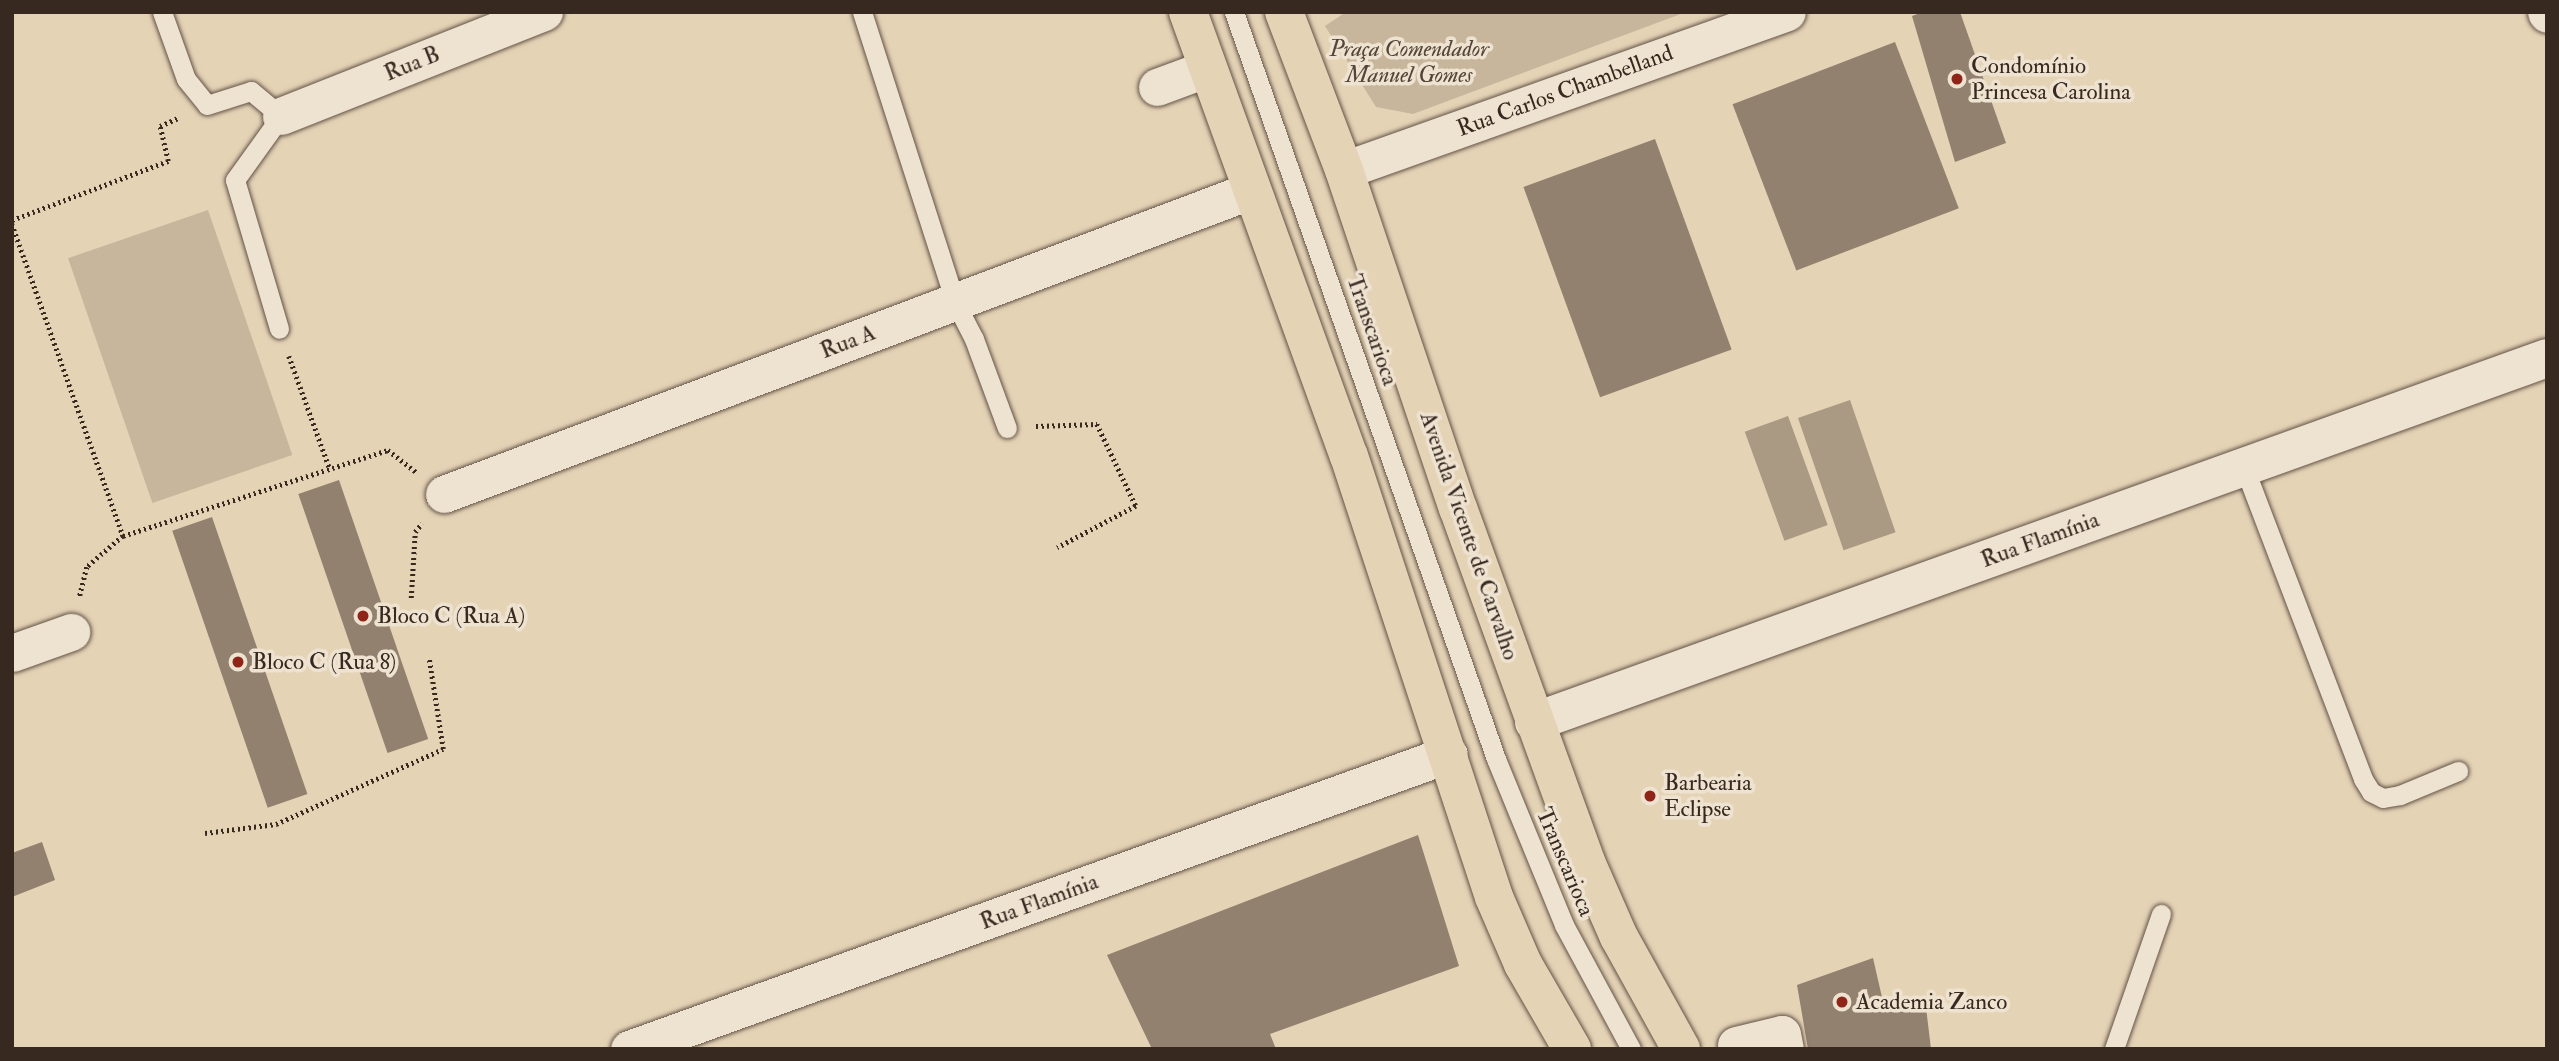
<!DOCTYPE html>
<html>
<head>
<meta charset="utf-8">
<style>
	body { margin:0 }
	#map { position:relative; width:2559px; height:1061px; overflow:hidden; background:#e5d3b6; font-family:"IM FELL Double Pica",serif }
	div>[style] { position:absolute }
	.green>* { inset:0; background:#c7b69c; transform-origin:0 0 }
	.water>* { inset:0; background:#aa9983; transform-origin:0 0 }
	.building>* { inset:0; background:#91816e; transform-origin:0 0 }
	.path>* { height:4.5px; margin-top:-2.25px; transform-origin:0; background:repeating-linear-gradient(90deg,#372820 0 2px,transparent 0 5.5px) }
	.roads { filter:drop-shadow(0 0 2px #625346) drop-shadow(0 0 2px #625346) }
	.lane>* { height:19px; margin:-9.5px; padding:0 9.5px; transform-origin:9.5px; border-radius:9.5px; background:#eee2d0 }
	.street>* { height:37px; margin:-18.5px; padding:0 18.5px; transform-origin:18.5px; border-radius:18.5px; background:#eee2d0 }
	.secondary>* { height:38px; margin:-19px; padding:0 19px; transform-origin:19px; border-radius:19px; background:#eee2d0 }
	.primary>* { height:38px; margin:-19px; padding:0 19px; transform-origin:19px; border-radius:19px; background:#e5d3b6 }
	.dots>* { width:19px; height:19px; translate:-50% -50%; box-sizing:border-box; border:4px solid #eee2d0; border-radius:50% }
	span { translate:-50% -50%; white-space:nowrap; text-align:center; line-height:1.15; -webkit-text-stroke:7px #eee2d0; paint-order:stroke }
	.park-label { font-size:23px; color:#544439; font-style:italic }
	.street-label { font-size:23px; color:#372820 }
	.poi-label { font-size:23px; color:#372820 }
	.left { translate:0 -50%; text-align:left }
	.frame { position:absolute; inset:0; border:14px solid #372820; pointer-events:none }
</style>
</head>
<body>
<div id="map">
	<div class="green">
		<i style="clip-path:polygon(1346px 12px,1686px 12px,1413px 114px,1376px 107px,1325px 26px)"></i>
		<i style="left:208px;top:210px;width:259px;height:148px;rotate:71deg"></i>
	</div>
	<div class="water">
		<i style="left:1850px;top:400px;width:140px;height:55px;rotate:71deg"></i>
		<i style="left:1788px;top:416px;width:116px;height:46px;rotate:70deg"></i>
	</div>
	<div class="building">
		<i style="clip-path:polygon(1923px 12px,1960px 12px,2006px 143px,1955px 162px,1912px 16px)"></i>
		<i style="left:1895px;top:42px;width:178px;height:174px;rotate:69deg"></i>
		<i style="left:1655px;top:139px;width:224px;height:140px;rotate:70deg"></i>
		<i style="left:339px;top:480px;width:274px;height:43px;rotate:71deg"></i>
		<i style="left:212px;top:517px;width:293px;height:42px;rotate:71deg"></i>
		<i style="clip-path:polygon(1418px 835px,1459px 966px,1270px 1034px,1276px 1049px,1152px 1049px,1107px 955px)"></i>
		<i style="clip-path:polygon(42px 842px,55px 880px,12px 897px,12px 853px)"></i>
		<i style="clip-path:polygon(1873px 958px,1884px 1006px,1925px 999px,1931px 1049px,1808px 1049px,1797px 985px)"></i>
	</div>
	<div class="path">
		<i style="left:12px;top:220px;width:167px;rotate:-20.7deg"></i>
		<i style="left:168px;top:161px;width:36px;rotate:-103deg"></i>
		<i style="left:160px;top:126px;width:20px;rotate:-24deg"></i>
		<i style="left:12px;top:224px;width:331px;rotate:70.4deg"></i>
		<i style="left:123px;top:536px;width:48px;rotate:139.3deg"></i>
		<i style="left:87px;top:567px;width:30px;rotate:104deg"></i>
		<i style="left:289px;top:356px;width:120px;rotate:70.1deg"></i>
		<i style="left:1036px;top:426px;width:61px;rotate:-1.9deg"></i>
		<i style="left:1097px;top:424px;width:91px;rotate:64.6deg"></i>
		<i style="left:1136px;top:506px;width:89px;rotate:152deg"></i>
		<i style="left:123px;top:536px;width:279px;rotate:-18deg"></i>
		<i style="left:388px;top:450px;width:36px;rotate:38deg"></i>
		<i style="left:411px;top:598px;width:66px;rotate:-86.5deg"></i>
		<i style="left:415px;top:532px;width:11px;rotate:-52deg"></i>
		<i style="left:205px;top:833px;width:72px;rotate:-7.2deg"></i>
		<i style="left:276px;top:824px;width:183px;rotate:-24.2deg"></i>
		<i style="left:443px;top:749px;width:91px;rotate:-98.8deg"></i>
	</div>
	<div class="roads">
		<div class="lane">
			<i style="left:162px;top:12px;width:71px;rotate:70.3deg"></i>
			<i style="left:186px;top:79px;width:33px;rotate:51deg"></i>
			<i style="left:207px;top:105px;width:46px;rotate:-17.7deg"></i>
			<i style="left:251px;top:91px;width:39px;rotate:40deg"></i>
			<i style="left:281px;top:116px;width:79px;rotate:125.7deg"></i>
			<i style="left:235px;top:180px;width:155px;rotate:73.5deg"></i>
			<i style="left:862px;top:12px;width:305px;rotate:72.2deg"></i>
			<i style="left:955px;top:302px;width:42px;rotate:62.8deg"></i>
			<i style="left:974px;top:339px;width:95px;rotate:69.7deg"></i>
			<i style="left:1234px;top:12px;width:792px;rotate:70.67deg"></i>
			<i style="left:1496px;top:759px;width:179px;rotate:67.7deg"></i>
			<i style="left:1564px;top:925px;width:141px;rotate:61.6deg"></i>
			<i style="left:2244px;top:467px;width:334px;rotate:69.1deg"></i>
			<i style="left:2363px;top:779px;width:15px;rotate:58deg"></i>
			<i style="left:2371px;top:792px;width:13px;rotate:27deg"></i>
			<i style="left:2383px;top:798px;width:17px;rotate:-10deg"></i>
			<i style="left:2400px;top:795px;width:63px;rotate:-22.5deg"></i>
			<i style="left:2114px;top:1049px;width:143px;rotate:-70.8deg"></i>
		</div>
		<div class="street">
			<i style="left:2546px;top:12px;width:2px;rotate:63deg"></i>
			<i style="left:1157px;top:87px;width:54px;rotate:-20.4deg"></i>
			<i style="left:281px;top:116px;width:283px;rotate:-21.6deg"></i>
			<i style="left:1344px;top:170px;width:470px;rotate:-19.6deg"></i>
			<i style="left:444px;top:494px;width:863px;rotate:-20.62deg"></i>
			<i style="left:12px;top:653px;width:63px;rotate:-19.6deg"></i>
			<i style="left:1736px;top:1045px;width:47px;rotate:-13.4deg"></i>
			<i style="left:1782px;top:1034px;width:15px;rotate:79deg"></i>
			<i style="left:629px;top:1049px;width:871px;rotate:-19.79deg"></i>
		</div>
		<div class="secondary">
			<i style="left:1534px;top:722px;width:1076px;rotate:-19.76deg"></i>
		</div>
		<div class="primary">
			<i style="left:1188px;top:12px;width:472px;rotate:70.1deg"></i>
			<i style="left:1349px;top:456px;width:464px;rotate:71.8deg"></i>
			<i style="left:1494px;top:897px;width:73px;rotate:66.6deg"></i>
			<i style="left:1523px;top:964px;width:98px;rotate:60deg"></i>
			<i style="left:1284px;top:12px;width:169px;rotate:69.2deg"></i>
			<i style="left:1344px;top:170px;width:357px;rotate:71.4deg"></i>
			<i style="left:1458px;top:508px;width:376px;rotate:70.1deg"></i>
			<i style="left:1586px;top:862px;width:82px;rotate:66.3deg"></i>
			<i style="left:1619px;top:937px;width:128px;rotate:61deg"></i>
		</div>
	</div>
	<div class="dots">
		<i style="left:1957px;top:79px;background:#8f2418"></i>
		<i style="left:363px;top:616px;background:#8f2418"></i>
		<i style="left:238px;top:662px;background:#8f2418"></i>
		<i style="left:1650px;top:796px;background:#8f2418"></i>
		<i style="left:1842px;top:1002px;background:#8f2418"></i>
	</div>
	<div class="park-label">
		<span style="left:1409px;top:62px">Praça Comendador<br>Manuel Gomes</span>
	</div>
	<div class="street-label">
		<span style="left:412px;top:64px;rotate:-22deg">Rua B</span>
		<span style="left:1565px;top:91px;rotate:-20deg">Rua Carlos Chambelland</span>
		<span style="left:1372px;top:330px;rotate:71deg">Transcarioca</span>
		<span style="left:848px;top:342px;rotate:-21deg">Rua A</span>
		<span style="left:1469px;top:536px;rotate:71deg">Avenida Vicente de Carvalho</span>
		<span style="left:2040px;top:540px;rotate:-20deg">Rua Flamínia</span>
		<span style="left:1565px;top:862px;rotate:67deg">Transcarioca</span>
		<span style="left:1039px;top:902px;rotate:-20deg">Rua Flamínia</span>
	</div>
	<div class="poi-label">
		<span class="left" style="left:1971px;top:79px">Condomínio<br>Princesa Carolina</span>
		<span class="left" style="left:377px;top:616px">Bloco C (Rua A)</span>
		<span class="left" style="left:252px;top:662px">Bloco C (Rua 8)</span>
		<span class="left" style="left:1664px;top:796px">Barbearia<br>Eclipse</span>
		<span class="left" style="left:1856px;top:1002px">Academia Zanco</span>
	</div>
	<div class="frame"></div>
</div>
</body>
</html>
